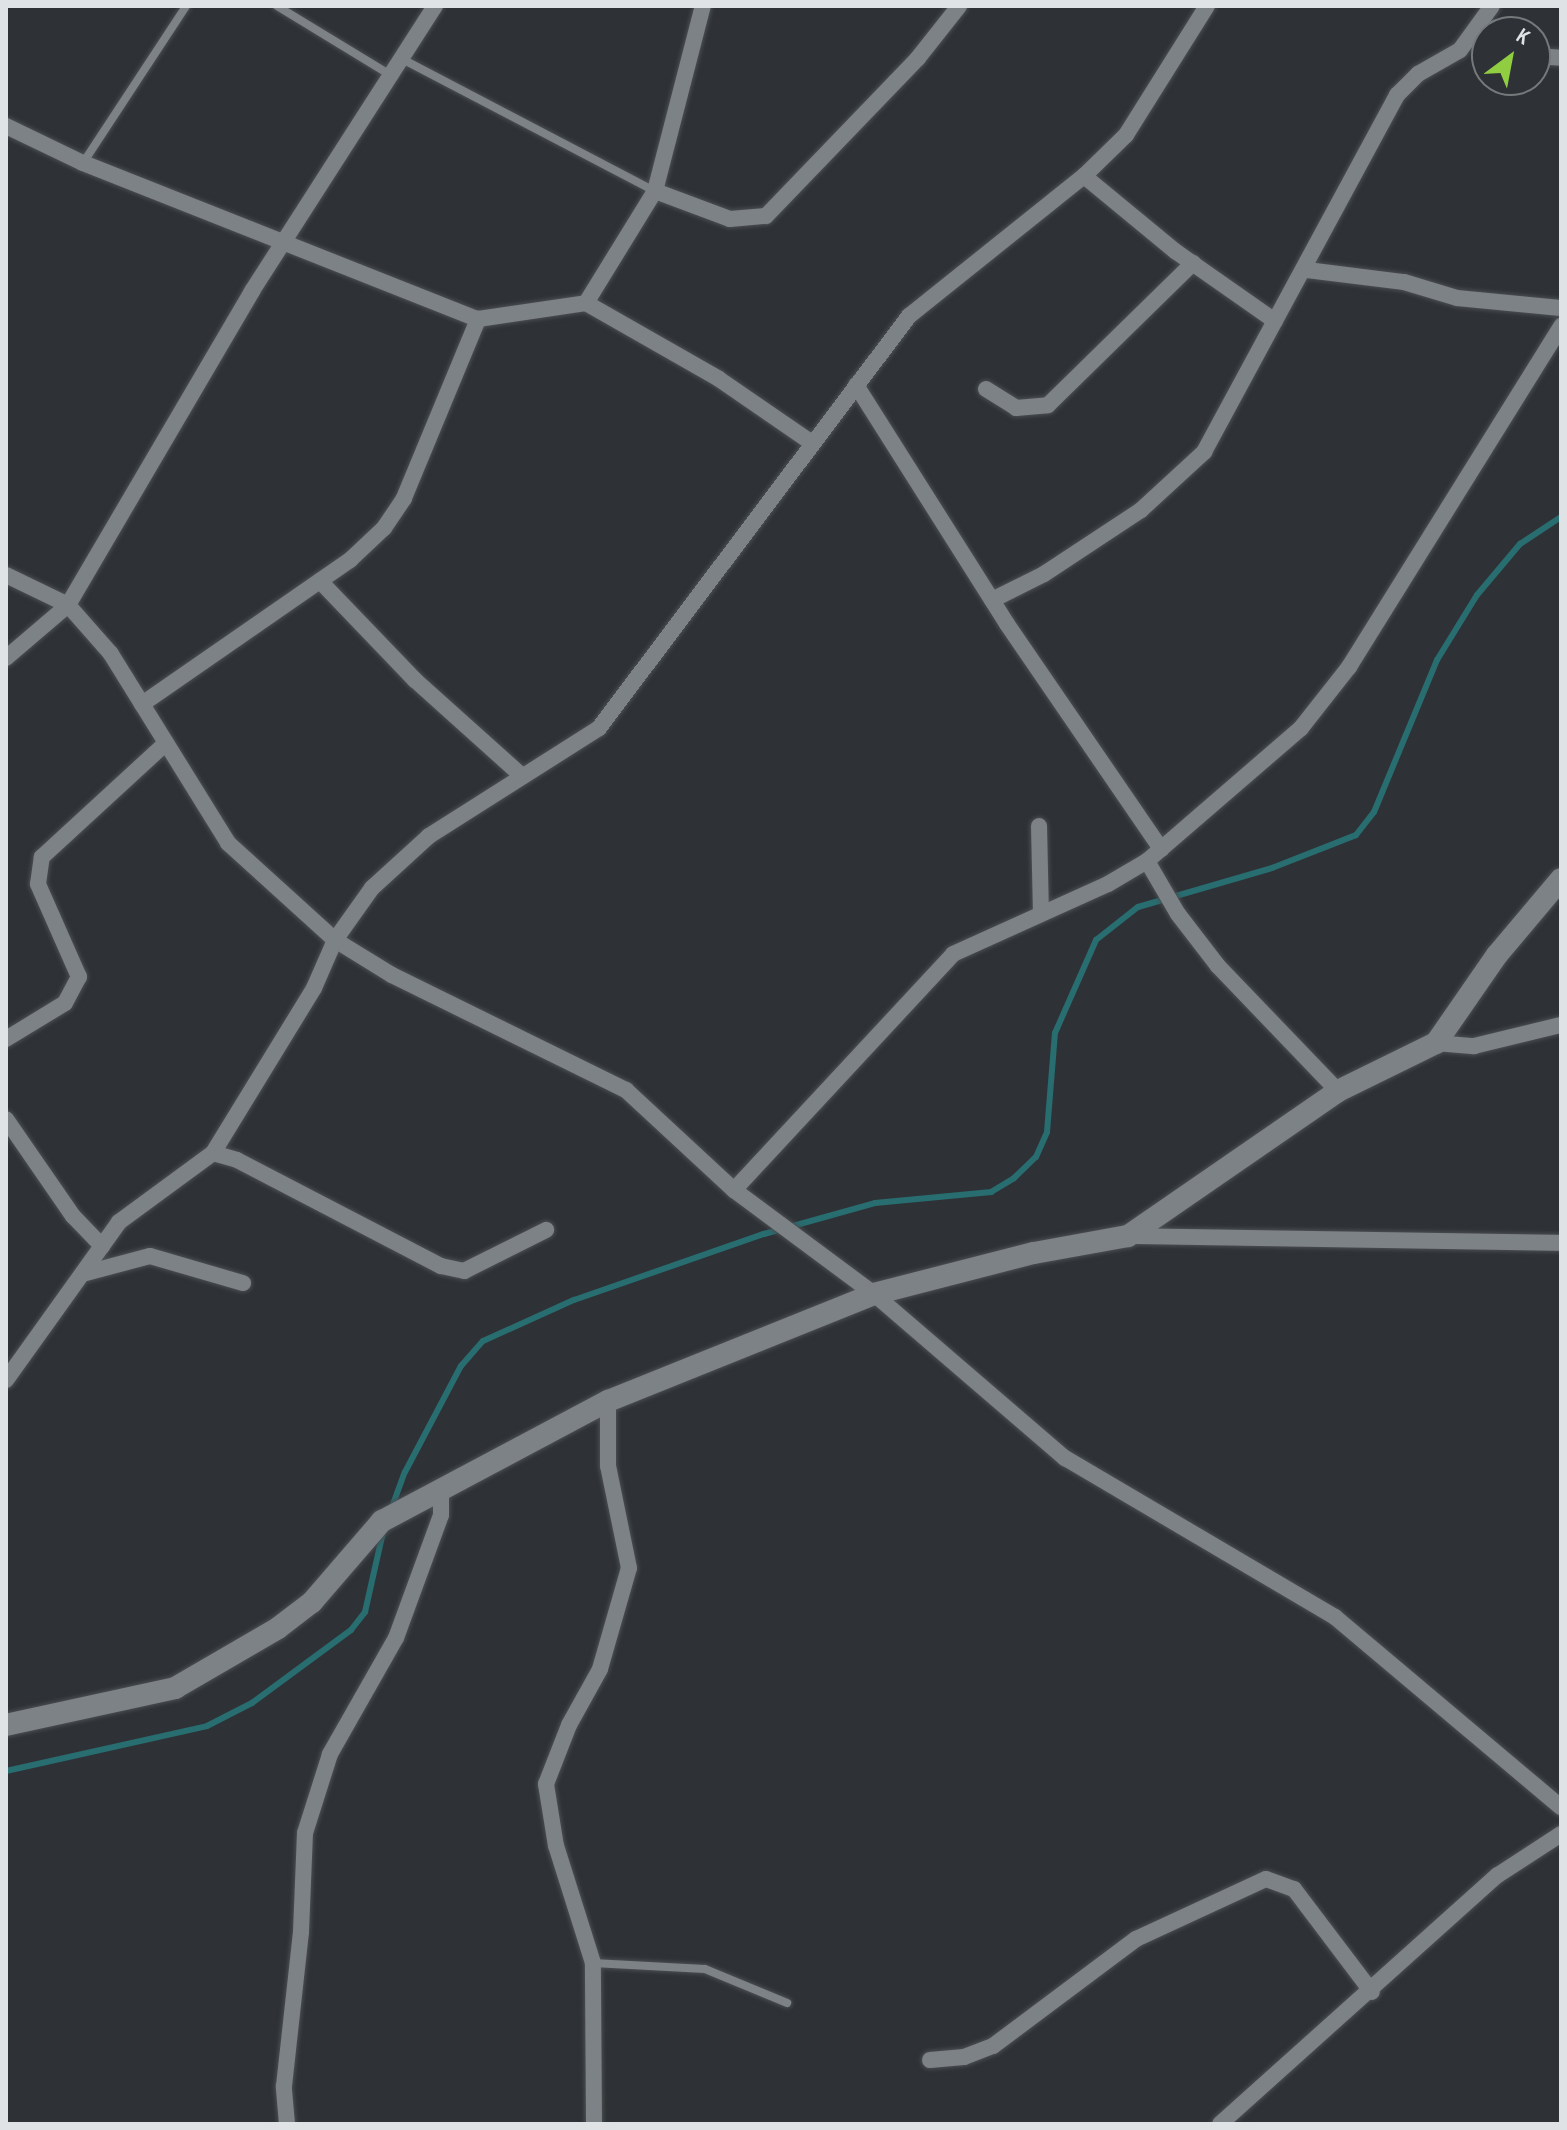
<!DOCTYPE html>
<html>
<head>
<meta charset="utf-8">
<style>
	body { margin:0 }
	#map { position:relative; width:1567px; height:2130px; overflow:hidden; background:#2e3236; font-family:"Sofia Sans Condensed",sans-serif }
	div>[style] { position:absolute }
	.stream>* { height:6px; margin:-3px; padding:0 3px; transform-origin:3px; border-radius:3px; background:#286d70 }
	.roads { filter:drop-shadow(0 0 2px #4b4e52) drop-shadow(0 0 2px #4b4e52) }
	.lane>* { height:8px; margin:-4px; padding:0 4px; transform-origin:4px; border-radius:4px; background:#7d8286 }
	.street>* { height:16px; margin:-8px; padding:0 8px; transform-origin:8px; border-radius:8px; background:#7d8286 }
	.secondary>* { height:22px; margin:-11px; padding:0 11px; transform-origin:11px; border-radius:11px; background:#7d8286 }
	span { translate:-50% -50%; white-space:nowrap; text-align:center; line-height:1.15; -webkit-text-stroke:6px #2e3236; paint-order:stroke }
	.frame { position:absolute; inset:0; border:8px solid #e0e3e5; pointer-events:none }
	.north { position:absolute; left:1471px; top:16px; width:80px; height:80px; box-sizing:border-box; background:#2e3236; border:2px solid #75797c; border-radius:50%; rotate:32deg; font-size:22px; font-weight:700; line-height:32px; text-align:center; color:#e0e3e5 }
	.north::after { content:''; display:block; margin:auto; width:28px; height:36px; background:#91cd40; clip-path:polygon(50% 0,100% 100%,50% 72%,0 100%) }
</style>
</head>
<body>
<div id="map">
	<div class="stream">
		<i style="left:392px;top:1507px;width:37px;rotate:-70deg"></i>
		<i style="left:405px;top:1472px;width:120px;rotate:-62.2deg"></i>
		<i style="left:461px;top:1366px;width:33px;rotate:-49deg"></i>
		<i style="left:483px;top:1341px;width:100px;rotate:-24.3deg"></i>
		<i style="left:574px;top:1300px;width:201px;rotate:-19.2deg"></i>
		<i style="left:764px;top:1234px;width:115px;rotate:-15.6deg"></i>
		<i style="left:875px;top:1203px;width:117px;rotate:-5.4deg"></i>
		<i style="left:991px;top:1192px;width:27px;rotate:-31deg"></i>
		<i style="left:1014px;top:1178px;width:30px;rotate:-44deg"></i>
		<i style="left:1036px;top:1157px;width:27px;rotate:-66deg"></i>
		<i style="left:1047px;top:1132px;width:99px;rotate:-85.4deg"></i>
		<i style="left:1055px;top:1033px;width:102px;rotate:-66.2deg"></i>
		<i style="left:1096px;top:940px;width:53px;rotate:-38.2deg"></i>
		<i style="left:1138px;top:907px;width:140px;rotate:-16.2deg"></i>
		<i style="left:1272px;top:868px;width:90px;rotate:-21.4deg"></i>
		<i style="left:1356px;top:835px;width:29px;rotate:-52deg"></i>
		<i style="left:1374px;top:812px;width:165px;rotate:-67.5deg"></i>
		<i style="left:1437px;top:660px;width:76px;rotate:-58.4deg"></i>
		<i style="left:1477px;top:595px;width:67px;rotate:-49.9deg"></i>
		<i style="left:1520px;top:544px;width:49px;rotate:-33.4deg"></i>
		<i style="left:6px;top:1771px;width:206px;rotate:-12.6deg"></i>
		<i style="left:207px;top:1726px;width:51px;rotate:-27.1deg"></i>
		<i style="left:252px;top:1703px;width:123px;rotate:-36.4deg"></i>
		<i style="left:351px;top:1630px;width:23px;rotate:-52deg"></i>
		<i style="left:365px;top:1612px;width:82px;rotate:-77.3deg"></i>
	</div>
	<div class="roads">
		<div class="lane">
			<i style="left:277px;top:6px;width:135px;rotate:31.3deg"></i>
			<i style="left:404px;top:60px;width:283px;rotate:27.6deg"></i>
			<i style="left:83px;top:163px;width:188px;rotate:-56.7deg"></i>
			<i style="left:593px;top:1963px;width:112px;rotate:3.1deg"></i>
			<i style="left:705px;top:1969px;width:89px;rotate:22.5deg"></i>
		</div>
		<div class="street">
			<i style="left:1474px;top:37px;width:16px;rotate:35deg"></i>
			<i style="left:1535px;top:56px;width:26px;rotate:4deg"></i>
			<i style="left:6px;top:126px;width:85px;rotate:25.7deg"></i>
			<i style="left:83px;top:163px;width:425px;rotate:21.6deg"></i>
			<i style="left:478px;top:319px;width:109px;rotate:-8.4deg"></i>
			<i style="left:586px;top:303px;width:153px;rotate:29.7deg"></i>
			<i style="left:719px;top:379px;width:113px;rotate:34.5deg"></i>
			<i style="left:1084px;top:176px;width:118px;rotate:39.5deg"></i>
			<i style="left:1175px;top:251px;width:122px;rotate:35deg"></i>
			<i style="left:655px;top:191px;width:80px;rotate:20.5deg"></i>
			<i style="left:730px;top:219px;width:36px;rotate:-5deg"></i>
			<i style="left:766px;top:216px;width:219px;rotate:-46.1deg"></i>
			<i style="left:918px;top:58px;width:66px;rotate:-51.7deg"></i>
			<i style="left:1307px;top:270px;width:98px;rotate:7.1deg"></i>
			<i style="left:1404px;top:282px;width:55px;rotate:16.8deg"></i>
			<i style="left:1457px;top:298px;width:104px;rotate:5.5deg"></i>
			<i style="left:586px;top:303px;width:132px;rotate:-58.4deg"></i>
			<i style="left:655px;top:191px;width:191px;rotate:-75.5deg"></i>
			<i style="left:856px;top:385px;width:283px;rotate:57.7deg"></i>
			<i style="left:1007px;top:624px;width:273px;rotate:55.6deg"></i>
			<i style="left:986px;top:389px;width:36px;rotate:32deg"></i>
			<i style="left:1016px;top:408px;width:32px;rotate:-5deg"></i>
			<i style="left:1048px;top:405px;width:203px;rotate:-44.4deg"></i>
			<i style="left:6px;top:575px;width:69px;rotate:25.8deg"></i>
			<i style="left:68px;top:605px;width:65px;rotate:48.7deg"></i>
			<i style="left:111px;top:654px;width:222px;rotate:58.2deg"></i>
			<i style="left:228px;top:843px;width:144px;rotate:42.2deg"></i>
			<i style="left:335px;top:940px;width:67px;rotate:31.6deg"></i>
			<i style="left:392px;top:975px;width:261px;rotate:26.2deg"></i>
			<i style="left:626px;top:1090px;width:147px;rotate:42.8deg"></i>
			<i style="left:734px;top:1190px;width:174px;rotate:36.6deg"></i>
			<i style="left:874px;top:1294px;width:252px;rotate:40.7deg"></i>
			<i style="left:1065px;top:1458px;width:313px;rotate:30.5deg"></i>
			<i style="left:1335px;top:1617px;width:295px;rotate:40.1deg"></i>
			<i style="left:320px;top:581px;width:137px;rotate:46.2deg"></i>
			<i style="left:415px;top:680px;width:144px;rotate:41.9deg"></i>
			<i style="left:992px;top:600px;width:58px;rotate:-26.6deg"></i>
			<i style="left:1044px;top:574px;width:116px;rotate:-33.4deg"></i>
			<i style="left:1141px;top:510px;width:86px;rotate:-42.6deg"></i>
			<i style="left:1204px;top:452px;width:406px;rotate:-61.6deg"></i>
			<i style="left:1397px;top:95px;width:30px;rotate:-45deg"></i>
			<i style="left:1418px;top:74px;width:48px;rotate:-29.7deg"></i>
			<i style="left:1460px;top:50px;width:54px;rotate:-54deg"></i>
			<i style="left:6px;top:658px;width:82px;rotate:-40.5deg"></i>
			<i style="left:68px;top:605px;width:364px;rotate:-59.6deg"></i>
			<i style="left:252px;top:291px;width:339px;rotate:-57.3deg"></i>
			<i style="left:142px;top:704px;width:253px;rotate:-34.7deg"></i>
			<i style="left:350px;top:560px;width:47px;rotate:-43.3deg"></i>
			<i style="left:384px;top:528px;width:36px;rotate:-56deg"></i>
			<i style="left:404px;top:498px;width:194px;rotate:-67.5deg"></i>
			<i style="left:1039px;top:826px;width:86px;rotate:88.7deg"></i>
			<i style="left:1147px;top:861px;width:61px;rotate:59.7deg"></i>
			<i style="left:1178px;top:914px;width:66px;rotate:52.4deg"></i>
			<i style="left:1218px;top:966px;width:173px;rotate:46.2deg"></i>
			<i style="left:6px;top:1039px;width:69px;rotate:-31.4deg"></i>
			<i style="left:65px;top:1003px;width:30px;rotate:-62deg"></i>
			<i style="left:79px;top:977px;width:102px;rotate:-113.8deg"></i>
			<i style="left:38px;top:884px;width:27px;rotate:-82deg"></i>
			<i style="left:42px;top:857px;width:168px;rotate:-42.6deg"></i>
			<i style="left:1436px;top:1043px;width:38px;rotate:5deg"></i>
			<i style="left:1474px;top:1046px;width:89px;rotate:-13.6deg"></i>
			<i style="left:6px;top:1119px;width:118px;rotate:55.4deg"></i>
			<i style="left:73px;top:1216px;width:42px;rotate:46deg"></i>
			<i style="left:213px;top:1153px;width:25px;rotate:16deg"></i>
			<i style="left:237px;top:1160px;width:230px;rotate:27.5deg"></i>
			<i style="left:441px;top:1266px;width:24px;rotate:12deg"></i>
			<i style="left:464px;top:1271px;width:92px;rotate:-26.6deg"></i>
			<i style="left:734px;top:1190px;width:322px;rotate:-47.1deg"></i>
			<i style="left:953px;top:954px;width:170px;rotate:-24.3deg"></i>
			<i style="left:1108px;top:884px;width:45px;rotate:-30.5deg"></i>
			<i style="left:1147px;top:861px;width:203px;rotate:-40.8deg"></i>
			<i style="left:1301px;top:728px;width:78px;rotate:-51.8deg"></i>
			<i style="left:1349px;top:667px;width:402px;rotate:-58.1deg"></i>
			<i style="left:1128px;top:1236px;width:433px;rotate:0.9deg"></i>
			<i style="left:86px;top:1273px;width:66px;rotate:-14.9deg"></i>
			<i style="left:150px;top:1256px;width:97px;rotate:16.2deg"></i>
			<i style="left:6px;top:1380px;width:194px;rotate:-54.4deg"></i>
			<i style="left:119px;top:1222px;width:117px;rotate:-36.3deg"></i>
			<i style="left:213px;top:1153px;width:193px;rotate:-58.5deg"></i>
			<i style="left:314px;top:988px;width:52px;rotate:-66.4deg"></i>
			<i style="left:335px;top:940px;width:64px;rotate:-54.6deg"></i>
			<i style="left:372px;top:888px;width:77px;rotate:-42.4deg"></i>
			<i style="left:429px;top:836px;width:201px;rotate:-32.4deg"></i>
			<i style="left:599px;top:728px;width:516px;rotate:-53.04deg"></i>
			<i style="left:909px;top:316px;width:224px;rotate:-38.7deg"></i>
			<i style="left:1084px;top:176px;width:59px;rotate:-44.3deg"></i>
			<i style="left:1126px;top:135px;width:152px;rotate:-57.9deg"></i>
			<i style="left:930px;top:2060px;width:34px;rotate:-5deg"></i>
			<i style="left:964px;top:2057px;width:31px;rotate:-21deg"></i>
			<i style="left:993px;top:2046px;width:179px;rotate:-36.8deg"></i>
			<i style="left:1136px;top:1939px;width:143px;rotate:-24.8deg"></i>
			<i style="left:1266px;top:1879px;width:30px;rotate:20deg"></i>
			<i style="left:1294px;top:1889px;width:129px;rotate:52.9deg"></i>
			<i style="left:287px;top:2124px;width:38px;rotate:-95deg"></i>
			<i style="left:284px;top:2086px;width:155px;rotate:-83.7deg"></i>
			<i style="left:301px;top:1932px;width:99px;rotate:-87.7deg"></i>
			<i style="left:305px;top:1833px;width:83px;rotate:-72.4deg"></i>
			<i style="left:330px;top:1754px;width:133px;rotate:-60.4deg"></i>
			<i style="left:396px;top:1638px;width:131px;rotate:-69.9deg"></i>
			<i style="left:441px;top:1515px;width:26px;rotate:-90deg"></i>
			<i style="left:594px;top:2124px;width:161px;rotate:-90.4deg"></i>
			<i style="left:593px;top:1963px;width:123px;rotate:-107.5deg"></i>
			<i style="left:556px;top:1846px;width:63px;rotate:-99.2deg"></i>
			<i style="left:546px;top:1784px;width:63px;rotate:-68.7deg"></i>
			<i style="left:569px;top:1725px;width:64px;rotate:-61deg"></i>
			<i style="left:600px;top:1669px;width:105px;rotate:-74deg"></i>
			<i style="left:629px;top:1568px;width:104px;rotate:-101.6deg"></i>
			<i style="left:608px;top:1466px;width:65px;rotate:-90deg"></i>
			<i style="left:1220px;top:2124px;width:373px;rotate:-41.9deg"></i>
			<i style="left:1498px;top:1875px;width:75px;rotate:-33.1deg"></i>
		</div>
		<div class="secondary">
			<i style="left:6px;top:1725px;width:173px;rotate:-12.3deg"></i>
			<i style="left:175px;top:1688px;width:119px;rotate:-30.2deg"></i>
			<i style="left:278px;top:1628px;width:43px;rotate:-37.4deg"></i>
			<i style="left:312px;top:1602px;width:107px;rotate:-49.2deg"></i>
			<i style="left:382px;top:1521px;width:256px;rotate:-28deg"></i>
			<i style="left:608px;top:1401px;width:287px;rotate:-21.9deg"></i>
			<i style="left:874px;top:1294px;width:165px;rotate:-14.4deg"></i>
			<i style="left:1034px;top:1253px;width:96px;rotate:-10.3deg"></i>
			<i style="left:1128px;top:1236px;width:255px;rotate:-34.6deg"></i>
			<i style="left:1338px;top:1091px;width:109px;rotate:-26.1deg"></i>
			<i style="left:1436px;top:1043px;width:107px;rotate:-55.3deg"></i>
			<i style="left:1497px;top:955px;width:99px;rotate:-49.9deg"></i>
		</div>
	</div>
	<div class="frame"></div>
	<div class="north">K</div>
</div>
</body>
</html>
